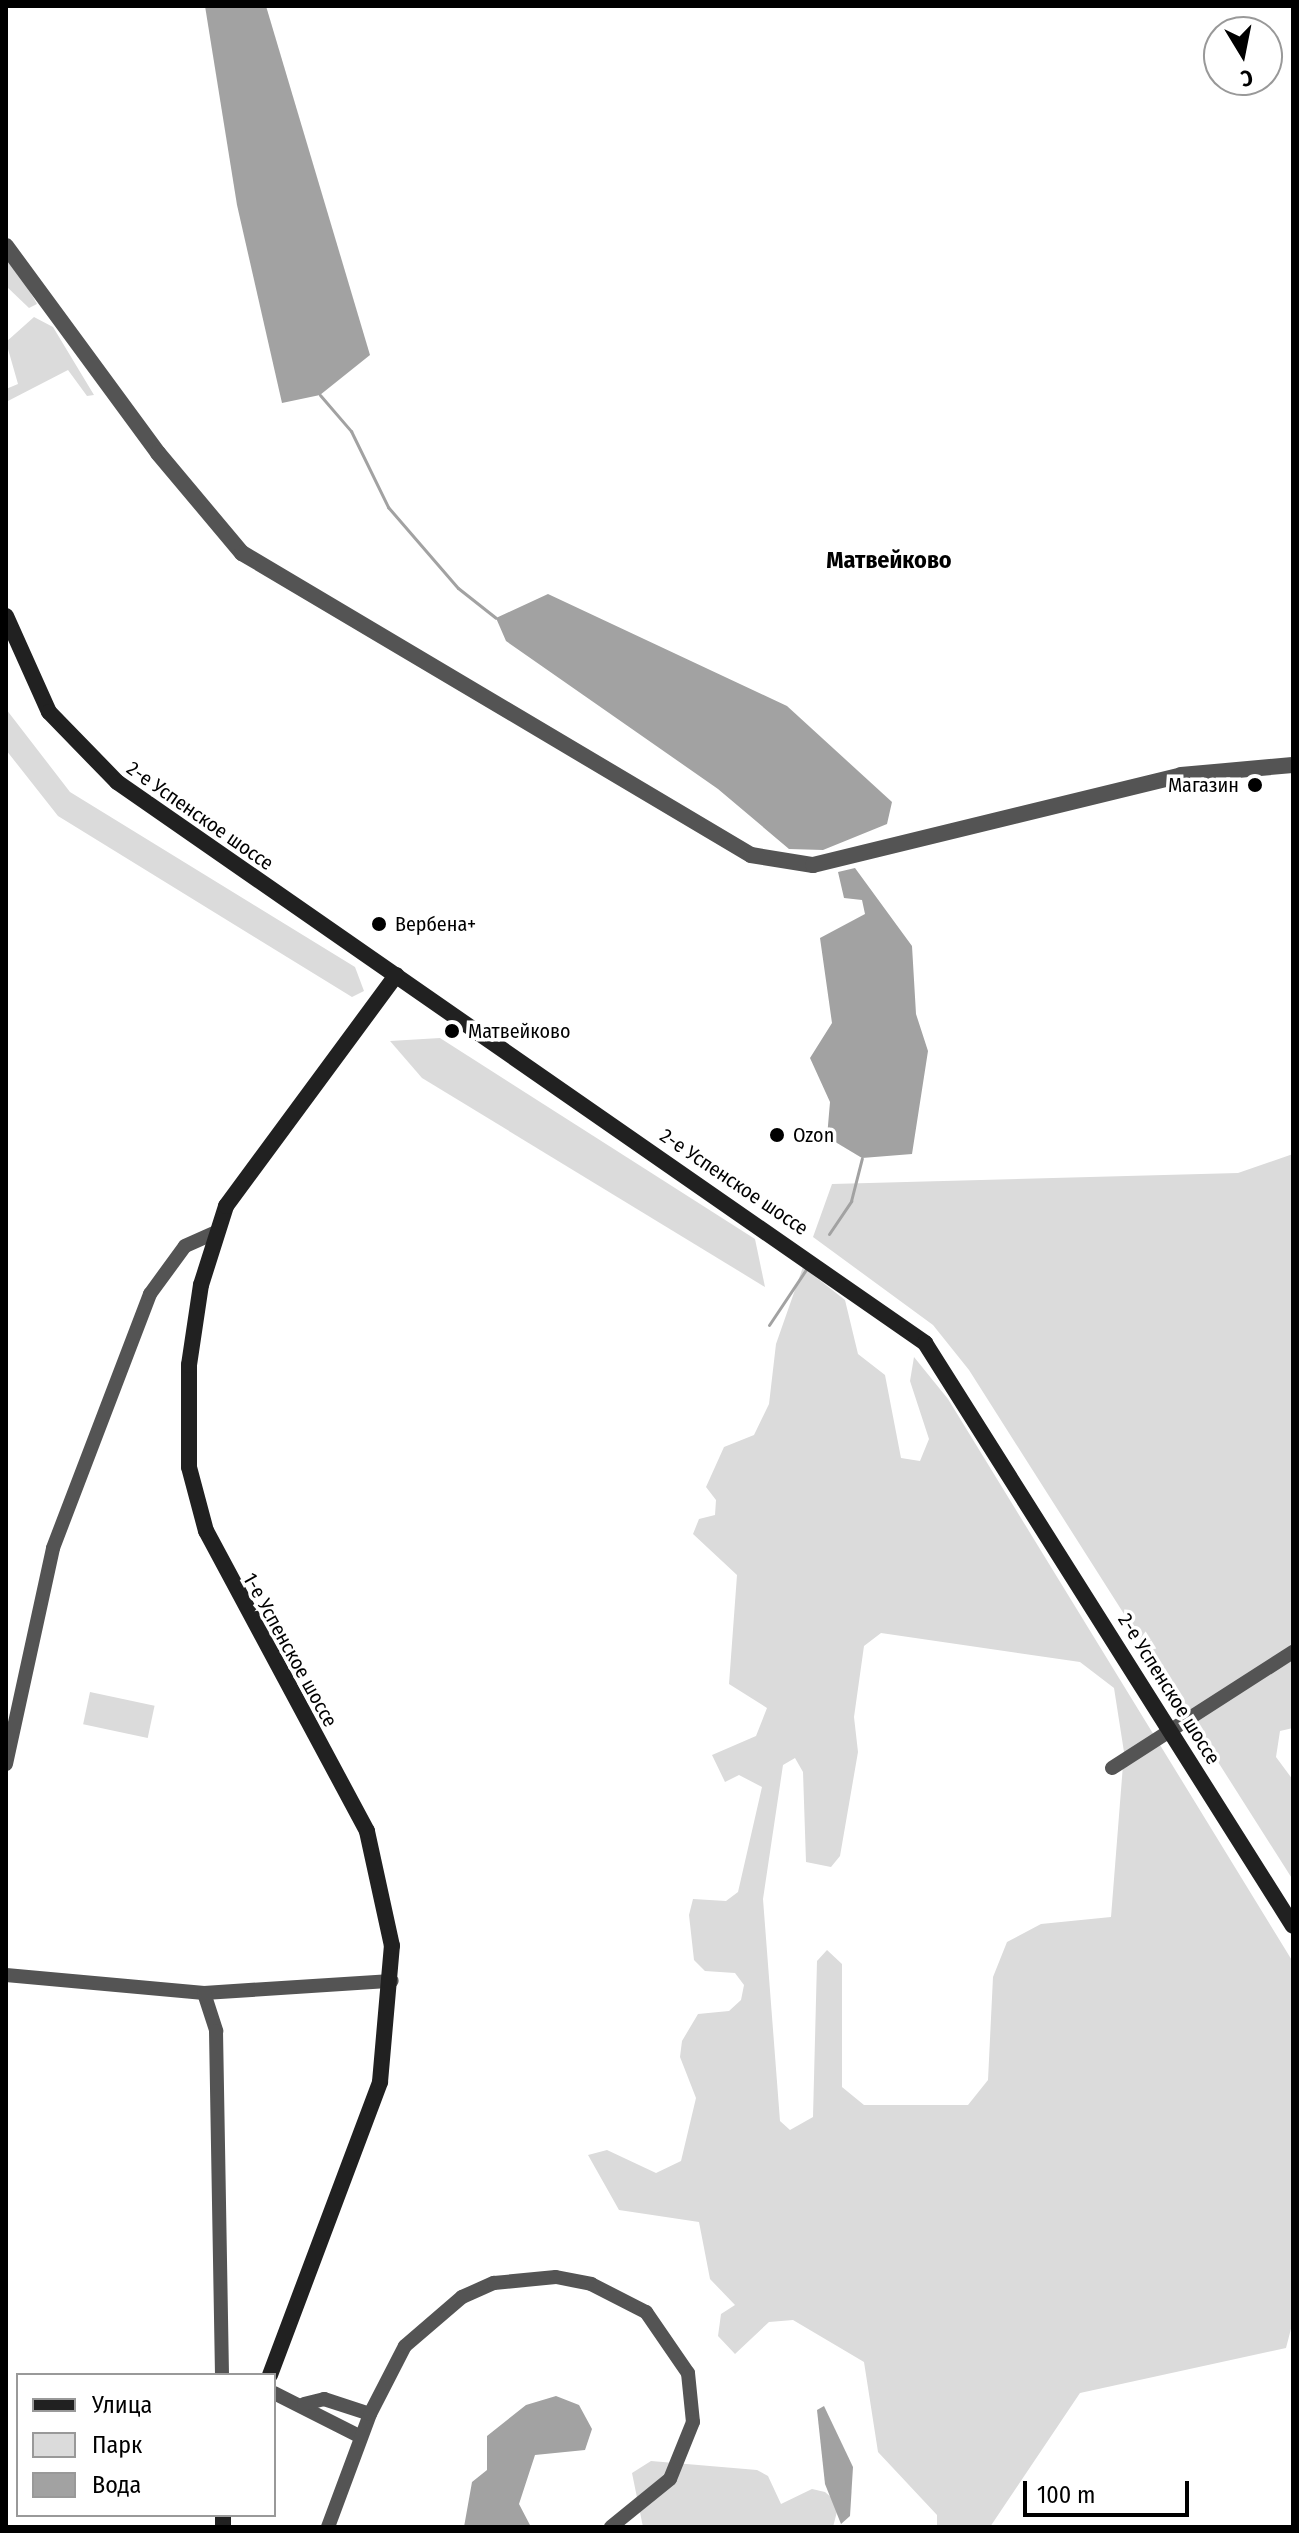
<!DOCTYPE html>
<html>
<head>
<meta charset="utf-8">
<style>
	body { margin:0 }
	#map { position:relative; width:1299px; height:2533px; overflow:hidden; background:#fff; font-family:"Fira Sans Condensed",sans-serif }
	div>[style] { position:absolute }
	.green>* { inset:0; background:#dbdbdb; transform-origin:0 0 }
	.water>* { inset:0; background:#a2a2a2 }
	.stream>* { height:3px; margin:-1.5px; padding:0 1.5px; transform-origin:1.5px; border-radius:1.5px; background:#a2a2a2 }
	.minor>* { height:14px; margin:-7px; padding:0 7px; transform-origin:7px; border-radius:7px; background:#545454 }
	.tertiary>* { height:16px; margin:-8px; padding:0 8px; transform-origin:8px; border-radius:8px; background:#545454 }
	.secondary>* { height:16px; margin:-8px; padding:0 8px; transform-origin:8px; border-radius:8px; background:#212121 }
	.dots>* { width:22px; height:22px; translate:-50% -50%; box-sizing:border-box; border:4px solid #fff; border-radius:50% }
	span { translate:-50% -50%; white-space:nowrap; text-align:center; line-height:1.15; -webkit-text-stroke:7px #fff; paint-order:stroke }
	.poi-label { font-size:20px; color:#000 }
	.right { translate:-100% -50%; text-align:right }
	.left { translate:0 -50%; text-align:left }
	.street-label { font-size:20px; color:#000 }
	.quarter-label { font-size:24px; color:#000; font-weight:700 }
	.frame { position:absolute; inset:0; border:8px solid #000; pointer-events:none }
	.legend { position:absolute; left:16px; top:2373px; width:260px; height:144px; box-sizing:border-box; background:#fff; border:2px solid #999; margin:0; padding:10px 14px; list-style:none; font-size:24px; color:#000 }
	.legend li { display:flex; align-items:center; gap:16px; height:40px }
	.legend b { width:40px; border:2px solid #999 }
	.north { position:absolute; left:1203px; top:16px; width:80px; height:80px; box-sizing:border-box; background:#fff; border:2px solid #999; border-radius:50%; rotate:170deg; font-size:22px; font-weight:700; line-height:32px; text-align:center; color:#000 }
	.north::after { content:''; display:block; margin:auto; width:28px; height:36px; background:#000; clip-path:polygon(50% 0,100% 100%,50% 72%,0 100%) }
	.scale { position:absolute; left:1023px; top:2481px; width:166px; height:36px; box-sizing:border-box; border:4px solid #000; border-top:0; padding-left:10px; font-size:24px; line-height:28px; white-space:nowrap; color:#000; -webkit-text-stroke:6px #fff; paint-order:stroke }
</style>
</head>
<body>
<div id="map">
	<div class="green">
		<i style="clip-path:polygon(6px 258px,22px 278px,37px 304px,29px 308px,6px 286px)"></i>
		<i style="clip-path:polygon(34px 317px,53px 327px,94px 395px,87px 396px,68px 370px,6px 402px,6px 389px,18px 384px,6px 342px)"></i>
		<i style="clip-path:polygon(6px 709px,70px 792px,355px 967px,364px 991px,352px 997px,58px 816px,6px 750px)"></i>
		<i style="clip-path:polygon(440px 1038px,755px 1239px,765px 1287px,422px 1078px,390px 1041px)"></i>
		<i style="clip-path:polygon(1293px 1154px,1293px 1728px,1280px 1731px,1276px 1757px,1293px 1780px,1293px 1880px,969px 1370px,933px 1325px,813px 1237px,832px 1184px,1238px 1173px)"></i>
		<i style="clip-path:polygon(evenodd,803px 1267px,845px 1300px,858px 1354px,885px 1375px,901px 1458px,920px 1461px,929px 1439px,910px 1381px,914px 1357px,948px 1399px,1293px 1962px,1293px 2321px,1286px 2348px,1080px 2393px,990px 2527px,937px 2527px,937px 2515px,878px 2452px,864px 2362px,793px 2320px,769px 2322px,735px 2354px,718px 2336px,721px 2314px,735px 2305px,710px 2279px,699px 2222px,619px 2210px,588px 2155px,607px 2150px,656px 2173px,681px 2161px,696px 2098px,680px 2057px,682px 2041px,698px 2014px,729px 2011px,741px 2000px,744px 1985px,735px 1973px,705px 1971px,694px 1960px,689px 1915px,693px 1899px,726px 1901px,738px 1892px,762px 1787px,739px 1775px,725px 1782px,712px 1755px,756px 1736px,767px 1708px,729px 1684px,737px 1575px,693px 1534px,699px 1519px,715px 1515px,716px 1500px,706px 1487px,724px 1447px,754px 1435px,769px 1404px,776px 1344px,803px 1267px,881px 1633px,1080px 1662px,1114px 1688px,1124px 1752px,1111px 1917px,1041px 1924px,1007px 1942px,993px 1977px,988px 2080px,968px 2105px,864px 2105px,842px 2087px,842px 1964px,827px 1950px,817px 1961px,813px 2117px,790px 2130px,780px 2121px,763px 1899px,783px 1765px,795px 1758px,803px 1772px,806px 1862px,831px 1867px,840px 1856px,858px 1752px,854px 1717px,864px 1646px,881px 1633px)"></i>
		<i style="left:90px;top:1692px;width:66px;height:33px;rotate:12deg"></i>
		<i style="clip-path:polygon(651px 2461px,757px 2470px,768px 2476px,781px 2504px,812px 2489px,825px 2492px,839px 2504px,833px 2527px,643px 2527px,632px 2473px)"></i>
	</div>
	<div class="water">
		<i style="clip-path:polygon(205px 6px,266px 6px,370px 355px,320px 395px,282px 403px,237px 205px)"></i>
		<i style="clip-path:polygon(548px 594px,787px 706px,892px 802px,887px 824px,823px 850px,789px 849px,718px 789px,506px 641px,496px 618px)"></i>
		<i style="clip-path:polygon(855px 868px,912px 946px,916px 1014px,928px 1051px,912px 1154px,862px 1158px,827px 1137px,830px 1102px,810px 1058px,832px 1023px,820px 938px,865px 914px,862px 900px,844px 898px,838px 872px)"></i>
		<i style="clip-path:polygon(556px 2396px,579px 2405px,592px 2429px,585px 2450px,535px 2455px,519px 2504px,531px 2527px,464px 2527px,472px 2482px,487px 2470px,487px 2436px,526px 2405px)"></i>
		<i style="clip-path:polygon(824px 2406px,853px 2467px,850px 2516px,841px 2524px,825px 2484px,817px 2410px)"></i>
	</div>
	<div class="stream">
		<i style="left:320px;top:395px;width:48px;rotate:49.3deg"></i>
		<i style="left:351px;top:431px;width:85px;rotate:64deg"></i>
		<i style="left:388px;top:507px;width:107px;rotate:49.2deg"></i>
		<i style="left:458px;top:588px;width:48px;rotate:38.3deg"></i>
		<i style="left:829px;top:1234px;width:40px;rotate:-56deg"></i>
		<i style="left:851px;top:1201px;width:44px;rotate:-75.7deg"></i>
		<i style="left:769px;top:1325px;width:69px;rotate:-56.3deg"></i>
	</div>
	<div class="minor">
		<i style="left:6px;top:1764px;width:221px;rotate:-77.7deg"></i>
		<i style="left:53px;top:1548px;width:272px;rotate:-69.1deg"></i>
		<i style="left:150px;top:1294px;width:59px;rotate:-53.9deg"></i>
		<i style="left:185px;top:1246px;width:32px;rotate:-24deg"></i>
		<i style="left:1112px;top:1768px;width:215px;rotate:-32.7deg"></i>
		<i style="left:6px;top:1975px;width:199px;rotate:5.2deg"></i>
		<i style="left:204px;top:1993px;width:188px;rotate:-3.7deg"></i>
		<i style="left:204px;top:1993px;width:40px;rotate:72deg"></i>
		<i style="left:216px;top:2031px;width:344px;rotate:89deg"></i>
		<i style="left:274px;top:2393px;width:97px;rotate:26.8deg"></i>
		<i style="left:304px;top:2404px;width:21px;rotate:-14deg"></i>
		<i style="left:324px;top:2399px;width:48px;rotate:18.1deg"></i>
		<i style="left:328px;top:2527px;width:121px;rotate:-69.6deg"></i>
		<i style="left:370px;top:2414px;width:76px;rotate:-62.8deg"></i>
		<i style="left:405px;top:2346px;width:75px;rotate:-40.7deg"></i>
		<i style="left:462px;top:2297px;width:35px;rotate:-24deg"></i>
		<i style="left:494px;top:2283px;width:62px;rotate:-5.5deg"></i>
		<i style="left:556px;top:2277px;width:36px;rotate:11deg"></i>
		<i style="left:591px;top:2284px;width:62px;rotate:27deg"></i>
		<i style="left:646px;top:2312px;width:74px;rotate:55.5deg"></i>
		<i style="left:688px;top:2373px;width:49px;rotate:84.2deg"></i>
		<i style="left:693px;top:2422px;width:61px;rotate:112deg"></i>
		<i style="left:670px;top:2479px;width:76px;rotate:140.9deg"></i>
	</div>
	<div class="tertiary">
		<i style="left:6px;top:246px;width:257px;rotate:53.7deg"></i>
		<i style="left:158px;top:453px;width:131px;rotate:50deg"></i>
		<i style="left:242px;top:553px;width:592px;rotate:30.68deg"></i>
		<i style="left:751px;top:855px;width:63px;rotate:9.2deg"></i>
		<i style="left:813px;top:865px;width:379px;rotate:-13.7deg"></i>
		<i style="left:1181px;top:775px;width:112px;rotate:-5.1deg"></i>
	</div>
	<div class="secondary">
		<i style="left:6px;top:616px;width:105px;rotate:65.9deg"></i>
		<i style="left:49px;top:712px;width:98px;rotate:45.8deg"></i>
		<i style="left:117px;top:782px;width:984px;rotate:34.77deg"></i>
		<i style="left:925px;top:1343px;width:689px;rotate:57.74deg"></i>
		<i style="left:270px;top:2375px;width:313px;rotate:-69.4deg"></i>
		<i style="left:380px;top:2082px;width:137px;rotate:-85deg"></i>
		<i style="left:392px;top:1946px;width:118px;rotate:-102.3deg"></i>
		<i style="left:367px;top:1831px;width:340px;rotate:-118.2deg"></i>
		<i style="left:206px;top:1531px;width:66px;rotate:-104.9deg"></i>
		<i style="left:189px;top:1467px;width:102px;rotate:-90deg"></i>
		<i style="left:189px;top:1365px;width:81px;rotate:-81.5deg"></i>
		<i style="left:201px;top:1285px;width:83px;rotate:-72.4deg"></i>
		<i style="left:226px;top:1206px;width:287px;rotate:-53.6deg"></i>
		<i style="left:223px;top:2527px;width:12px;rotate:-90deg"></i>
	</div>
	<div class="dots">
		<i style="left:1255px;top:785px;background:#000"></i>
		<i style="left:379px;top:924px;background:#000"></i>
		<i style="left:452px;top:1031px;background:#000"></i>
		<i style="left:777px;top:1135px;background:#000"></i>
	</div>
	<div class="poi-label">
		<span class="right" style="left:1239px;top:785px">Магазин</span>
		<span class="left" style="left:395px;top:924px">Вербена+</span>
		<span class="left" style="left:468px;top:1031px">Матвейково</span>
		<span class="left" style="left:793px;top:1135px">Ozon</span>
	</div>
	<div class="street-label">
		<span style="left:200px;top:816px;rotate:35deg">2-е Успенское шоссе</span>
		<span style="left:734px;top:1182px;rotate:34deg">2-е Успенское шоссе</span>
		<span style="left:290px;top:1650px;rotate:61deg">1-е Успенское шоссе</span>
		<span style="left:1169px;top:1689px;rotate:58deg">2-е Успенское шоссе</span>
	</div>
	<div class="quarter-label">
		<span style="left:889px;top:561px">Матвейково</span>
	</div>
	<div class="frame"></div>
	<ul class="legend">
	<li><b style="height:10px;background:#212121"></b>Улица</li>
	<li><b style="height:22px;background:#dbdbdb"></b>Парк</li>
	<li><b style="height:22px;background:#a2a2a2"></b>Вода</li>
	</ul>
	<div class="north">С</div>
	<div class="scale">100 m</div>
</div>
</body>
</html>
